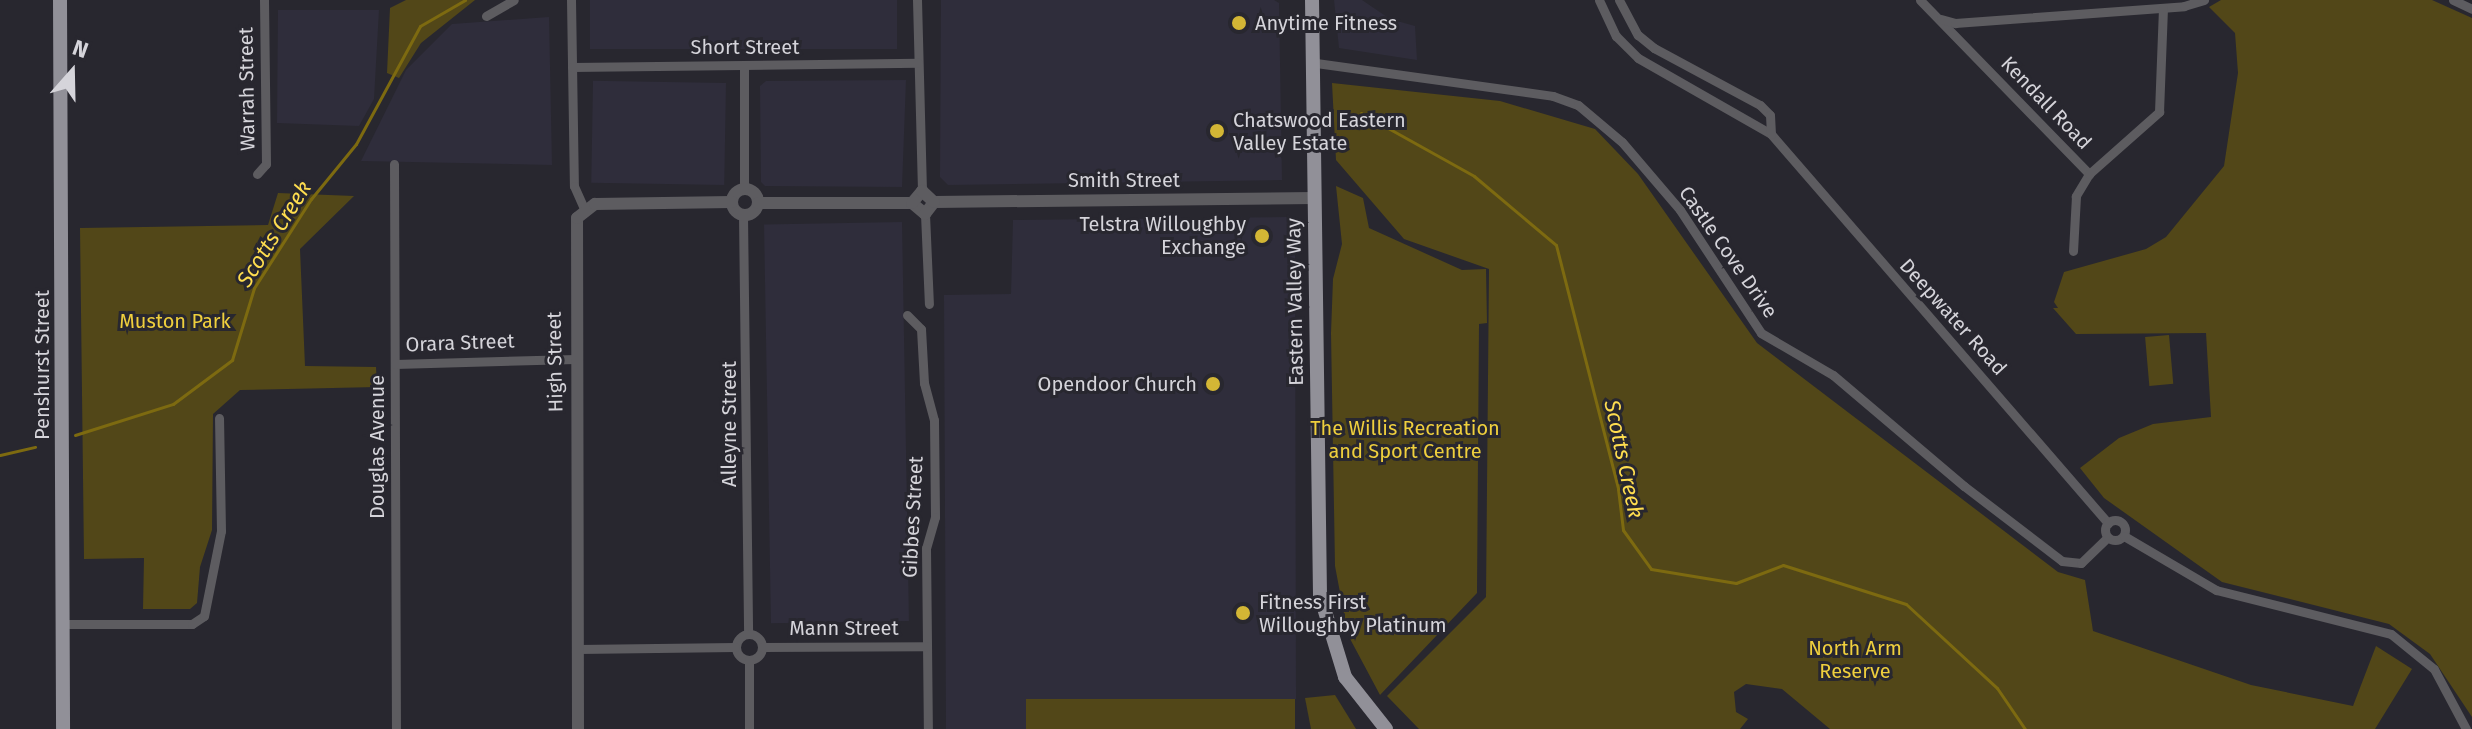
<!DOCTYPE html>
<html>
<head>
<meta charset="utf-8">
<style>
	body { margin:0 }
	#map { position:relative; width:2472px; height:729px; overflow:hidden; background:#28272f; font-family:"Fira Sans",sans-serif }
	div>[style] { position:absolute }
	.built>* { inset:0; background:#2f2d3b; transform-origin:0 0 }
	.green>* { inset:0; background:#524718; transform-origin:0 0 }
	.stream>* { height:3px; margin:-1.5px; padding:0 1.5px; transform-origin:1.5px; border-radius:1.5px; background:#7d6a10 }
	.minor>* { height:9px; margin:-4.5px; padding:0 4.5px; transform-origin:4.5px; border-radius:4.5px; background:#5d5c60 }
	.minor>.ring { margin:-4.5px; padding:0; box-sizing:content-box; background:none; border:9px solid #5d5c60; border-radius:50% }
	.tertiary>* { height:12px; margin:-6px; padding:0 6px; transform-origin:6px; border-radius:6px; background:#5d5c60 }
	.tertiary>.ring { margin:-6px; padding:0; box-sizing:content-box; background:none; border:12px solid #5d5c60; border-radius:50% }
	.primary>* { height:14px; margin:-7px; padding:0 7px; transform-origin:7px; border-radius:7px; background:#919098 }
	.dots>* { width:22px; height:22px; translate:-50% -50%; box-sizing:border-box; border:4px solid #28272f; border-radius:50% }
	span { translate:-50% -50%; white-space:nowrap; text-align:center; line-height:1.15; -webkit-text-stroke:6px #28272f; paint-order:stroke }
	.poi-label { font-size:20px; color:#d5d4da }
	.left { translate:0 -50%; text-align:left }
	.right { translate:-100% -50%; text-align:right }
	.street-label { font-size:20px; color:#d5d4da }
	.park-label { font-size:20px; color:#efcf3d }
	.water-label { font-size:22px; color:#fedd4f; font-style:italic }
	.north { position:absolute; left:32px; top:32px; width:80px; height:80px; -webkit-text-stroke:6px #28272f; paint-order:stroke; rotate:20deg; font-size:22px; font-weight:700; line-height:32px; text-align:center; color:#d5d4da }
	.north::after { content:''; display:block; margin:auto; width:28px; height:36px; background:#d5d4da; clip-path:polygon(50% 0,100% 100%,50% 72%,0 100%) }
</style>
</head>
<body>
<div id="map">
	<div class="built">
		<i style="left:590px;top:0;width:307px;height:49px"></i>
		<i style="clip-path:polygon(941px 0,1274px 0,1279px 3px,1282px 180px,948px 185px,940px 177px)"></i>
		<i style="clip-path:polygon(1334px 0,1362px 0,1390px 19px,1415px 26px,1417px 60px,1339px 48px)"></i>
		<i style="clip-path:polygon(278px 10px,379px 10px,374px 99px,359px 126px,277px 123px)"></i>
		<i style="clip-path:polygon(549px 17px,552px 165px,361px 161px,406px 70px,452px 24px)"></i>
		<i style="clip-path:polygon(906px 80px,902px 187px,765px 186px,761px 182px,760px 86px,766px 81px)"></i>
		<i style="left:726px;top:83px;width:102px;height:133px;rotate:91deg"></i>
		<i style="clip-path:polygon(1287px 217px,1295px 225px,1296px 699px,1095px 700px,1094px 729px,946px 729px,944px 295px,1011px 294px,1013px 220px)"></i>
		<i style="left:902px;top:222px;width:399px;height:138px;rotate:89deg"></i>
	</div>
	<div class="green">
		<i style="clip-path:polygon(406px 0,475px 0,421px 43px,399px 78px,387px 73px,390px 8px)"></i>
		<i style="clip-path:polygon(2221px 0,2432px 0,2472px 18px,2472px 717px,2430px 654px,2389px 624px,2222px 582px,2104px 498px,2080px 468px,2119px 438px,2153px 424px,2211px 417px,2206px 333px,2076px 334px,2053px 308px,2058px 308px,2054px 302px,2064px 272px,2146px 249px,2166px 237px,2224px 166px,2238px 73px,2235px 33px,2209px 7px)"></i>
		<i style="clip-path:polygon(1332px 83px,1500px 101px,1595px 129px,1638px 174px,1757px 343px,2058px 572px,2085px 580px,2093px 631px,2251px 685px,2353px 706px,2376px 646px,2412px 669px,2375px 729px,1830px 729px,1782px 689px,1746px 684px,1734px 692px,1736px 712px,1748px 719px,1740px 729px,1419px 729px,1387px 696px,1486px 597px,1489px 269px,1404px 239px,1336px 160px)"></i>
		<i style="clip-path:polygon(1336px 186px,1363px 198px,1369px 228px,1462px 270px,1486px 269px,1487px 323px,1479px 324px,1477px 593px,1380px 695px,1348px 635px,1335px 566px,1331px 333px,1333px 279px,1342px 244px)"></i>
		<i style="clip-path:polygon(278px 193px,354px 196px,300px 249px,305px 366px,376px 367px,377px 387px,240px 390px,213px 414px,212px 530px,200px 567px,197px 603px,190px 609px,143px 609px,144px 558px,84px 559px,80px 228px,268px 225px)"></i>
		<i style="left:2169px;top:335px;width:49px;height:24px;rotate:85deg"></i>
		<i style="clip-path:polygon(1335px 695px,1356px 729px,1311px 729px,1305px 698px)"></i>
		<i style="left:1295px;top:699px;width:30px;height:269px;rotate:90deg"></i>
	</div>
	<div class="stream">
		<i style="left:1361px;top:113px;width:129px;rotate:29.1deg"></i>
		<i style="left:1474px;top:176px;width:107px;rotate:40.1deg"></i>
		<i style="left:1556px;top:245px;width:252px;rotate:75.7deg"></i>
		<i style="left:1618px;top:489px;width:41px;rotate:83deg"></i>
		<i style="left:1623px;top:530px;width:48px;rotate:54.3deg"></i>
		<i style="left:1651px;top:569px;width:86px;rotate:9.4deg"></i>
		<i style="left:1736px;top:583px;width:50px;rotate:-21deg"></i>
		<i style="left:1783px;top:565px;width:129px;rotate:17.6deg"></i>
		<i style="left:1906px;top:604px;width:124px;rotate:42.7deg"></i>
		<i style="left:1997px;top:688px;width:50px;rotate:55.7deg"></i>
		<i style="left:75px;top:435px;width:103px;rotate:-17.6deg"></i>
		<i style="left:173px;top:404px;width:74px;rotate:-36.7deg"></i>
		<i style="left:232px;top:360px;width:75px;rotate:-73deg"></i>
		<i style="left:254px;top:288px;width:106px;rotate:-57.4deg"></i>
		<i style="left:311px;top:199px;width:71px;rotate:-50.7deg"></i>
		<i style="left:356px;top:144px;width:134px;rotate:-61.5deg"></i>
		<i style="left:420px;top:26px;width:52px;rotate:-30deg"></i>
		<i style="left:0;top:455px;width:36px;rotate:-13deg"></i>
	</div>
	<div class="minor">
		<i style="left:571px;top:0;width:186px;rotate:89.1deg"></i>
		<i style="left:574px;top:186px;width:24px;rotate:66deg"></i>
		<i style="left:917px;top:0;width:191px;rotate:88.5deg"></i>
		<i style="left:1599px;top:0;width:40px;rotate:65deg"></i>
		<i style="left:1616px;top:36px;width:31px;rotate:45deg"></i>
		<i style="left:1638px;top:58px;width:153px;rotate:29.7deg"></i>
		<i style="left:1771px;top:134px;width:515px;rotate:49.1deg"></i>
		<i style="left:1619px;top:0;width:40px;rotate:62deg"></i>
		<i style="left:1638px;top:35px;width:21px;rotate:39deg"></i>
		<i style="left:1654px;top:48px;width:120px;rotate:28.3deg"></i>
		<i style="left:1760px;top:105px;width:14px;rotate:45deg"></i>
		<i style="left:1770px;top:115px;width:19px;rotate:87deg"></i>
		<i style="left:1920px;top:0;width:243px;rotate:45.8deg"></i>
		<i style="left:2089px;top:174px;width:26px;rotate:121deg"></i>
		<i style="left:2076px;top:196px;width:55px;rotate:93.1deg"></i>
		<i style="left:2453px;top:0;width:21px;rotate:25deg"></i>
		<i style="left:486px;top:16px;width:32px;rotate:-30deg"></i>
		<i style="left:1941px;top:19px;width:15px;rotate:16deg"></i>
		<i style="left:1955px;top:23px;width:230px;rotate:-4.2deg"></i>
		<i style="left:2184px;top:6px;width:21px;rotate:-17deg"></i>
		<i style="left:1316px;top:63px;width:239px;rotate:7.9deg"></i>
		<i style="left:1553px;top:96px;width:27px;rotate:20deg"></i>
		<i style="left:1578px;top:105px;width:57px;rotate:40.1deg"></i>
		<i style="left:1622px;top:142px;width:89px;rotate:49.5deg"></i>
		<i style="left:1680px;top:210px;width:147px;rotate:56.6deg"></i>
		<i style="left:1761px;top:333px;width:83px;rotate:30.3deg"></i>
		<i style="left:1833px;top:375px;width:172px;rotate:40.3deg"></i>
		<i style="left:1964px;top:486px;width:123px;rotate:37.4deg"></i>
		<i style="left:2062px;top:561px;width:19px;rotate:6deg"></i>
		<i style="left:2081px;top:563px;width:37px;rotate:-44deg"></i>
		<i style="left:744px;top:65px;width:124px;rotate:90deg"></i>
		<i style="left:572px;top:67px;width:346px;rotate:-0.7deg"></i>
		<i style="left:394px;top:164px;width:565px;rotate:89.8deg"></i>
		<i style="left:257px;top:174px;width:13px;rotate:-48deg"></i>
		<i style="left:266px;top:164px;width:164px;rotate:-90.7deg"></i>
		<i style="left:2089px;top:174px;width:94px;rotate:-41.5deg"></i>
		<i style="left:2159px;top:112px;width:104px;rotate:-87.8deg"></i>
		<i style="left:925px;top:214px;width:90px;rotate:87.5deg"></i>
		<i style="left:743px;top:215px;width:418px;rotate:89.3deg"></i>
		<i style="left:907px;top:315px;width:20px;rotate:45deg"></i>
		<i style="left:921px;top:329px;width:54px;rotate:86.8deg"></i>
		<i style="left:924px;top:383px;width:38px;rotate:75deg"></i>
		<i style="left:934px;top:420px;width:97px;rotate:89.4deg"></i>
		<i style="left:935px;top:517px;width:32px;rotate:106deg"></i>
		<i style="left:926px;top:548px;width:181px;rotate:89.4deg"></i>
		<i style="left:395px;top:364px;width:180px;rotate:-1.6deg"></i>
		<i class="ring" style="left:2105px;top:520px;width:11px;height:11px"></i>
		<i style="left:2124px;top:536px;width:107px;rotate:30.4deg"></i>
		<i style="left:2216px;top:590px;width:180px;rotate:14.1deg"></i>
		<i style="left:2391px;top:634px;width:55px;rotate:39.1deg"></i>
		<i style="left:2434px;top:669px;width:68px;rotate:61.9deg"></i>
		<i style="left:63px;top:624px;width:129px"></i>
		<i style="left:192px;top:624px;width:14px;rotate:-34deg"></i>
		<i style="left:204px;top:616px;width:87px;rotate:-78.7deg"></i>
		<i style="left:221px;top:531px;width:113px;rotate:-91deg"></i>
		<i class="ring" style="left:736px;top:634px;width:17px;height:17px"></i>
		<i style="left:762px;top:647px;width:165px;rotate:-0.3deg"></i>
		<i style="left:578px;top:649px;width:157px;rotate:-0.7deg"></i>
		<i style="left:749px;top:660px;width:69px;rotate:90deg"></i>
	</div>
	<div class="tertiary">
		<i class="ring" style="left:732px;top:189px;width:14px;height:14px"></i>
		<i style="left:934px;top:202px;width:380px;rotate:-0.6deg"></i>
		<i style="left:758px;top:203px;width:154px"></i>
		<i style="left:912px;top:203px;width:17px;rotate:40deg"></i>
		<i style="left:925px;top:214px;width:15px;rotate:-53deg"></i>
		<i style="left:912px;top:203px;width:16px;rotate:-50deg"></i>
		<i style="left:922px;top:191px;width:16px;rotate:43deg"></i>
		<i style="left:578px;top:729px;width:511px;rotate:-90.11deg"></i>
		<i style="left:577px;top:218px;width:23px;rotate:-38deg"></i>
		<i style="left:595px;top:204px;width:137px;rotate:-0.8deg"></i>
	</div>
	<div class="primary">
		<i style="left:60px;top:0;width:729px;rotate:89.76deg"></i>
		<i style="left:1312px;top:0;width:595px;rotate:89.23deg"></i>
		<i style="left:1320px;top:595px;width:86px;rotate:73deg"></i>
		<i style="left:1345px;top:677px;width:66px;rotate:51.7deg"></i>
	</div>
	<div class="dots">
		<i style="left:1239px;top:23px;background:#d3b635"></i>
		<i style="left:1217px;top:131px;background:#d3b635"></i>
		<i style="left:1262px;top:236px;background:#d3b635"></i>
		<i style="left:1213px;top:384px;background:#d3b635"></i>
		<i style="left:1243px;top:613px;background:#d3b635"></i>
	</div>
	<div class="poi-label">
		<span class="left" style="left:1255px;top:23px">Anytime Fitness</span>
		<span class="left" style="left:1233px;top:132px">Chatswood Eastern<br>Valley Estate</span>
		<span class="right" style="left:1246px;top:236px">Telstra Willoughby<br>Exchange</span>
		<span class="right" style="left:1197px;top:384px">Opendoor Church</span>
		<span class="left" style="left:1259px;top:614px">Fitness First<br>Willoughby Platinum</span>
	</div>
	<div class="street-label">
		<span style="left:745px;top:47px">Short Street</span>
		<span style="left:247px;top:89px;rotate:-91deg">Warrah Street</span>
		<span style="left:2046px;top:103px;rotate:46deg">Kendall Road</span>
		<span style="left:1124px;top:180px">Smith Street</span>
		<span style="left:1728px;top:252px;rotate:55deg">Castle Cove Drive</span>
		<span style="left:1295px;top:302px;rotate:-91deg">Eastern Valley Way</span>
		<span style="left:1953px;top:317px;rotate:48deg">Deepwater Road</span>
		<span style="left:460px;top:343px;rotate:-2deg">Orara Street</span>
		<span style="left:555px;top:362px;rotate:-91deg">High Street</span>
		<span style="left:42px;top:365px;rotate:-90deg">Penshurst Street</span>
		<span style="left:729px;top:424px;rotate:-90deg">Alleyne Street</span>
		<span style="left:377px;top:447px;rotate:-90deg">Douglas Avenue</span>
		<span style="left:913px;top:517px;rotate:-87deg">Gibbes Street</span>
		<span style="left:844px;top:628px">Mann Street</span>
	</div>
	<div class="park-label">
		<span style="left:175px;top:321px">Muston Park</span>
		<span style="left:1405px;top:440px">The Willis Recreation<br>and Sport Centre</span>
		<span style="left:1855px;top:660px">North Arm<br>Reserve</span>
	</div>
	<div class="water-label">
		<span style="left:274px;top:234px;rotate:-58deg">Scotts Creek</span>
		<span style="left:1624px;top:459px;rotate:78deg">Scotts Creek</span>
	</div>
	<div class="north">N</div>
</div>
</body>
</html>
